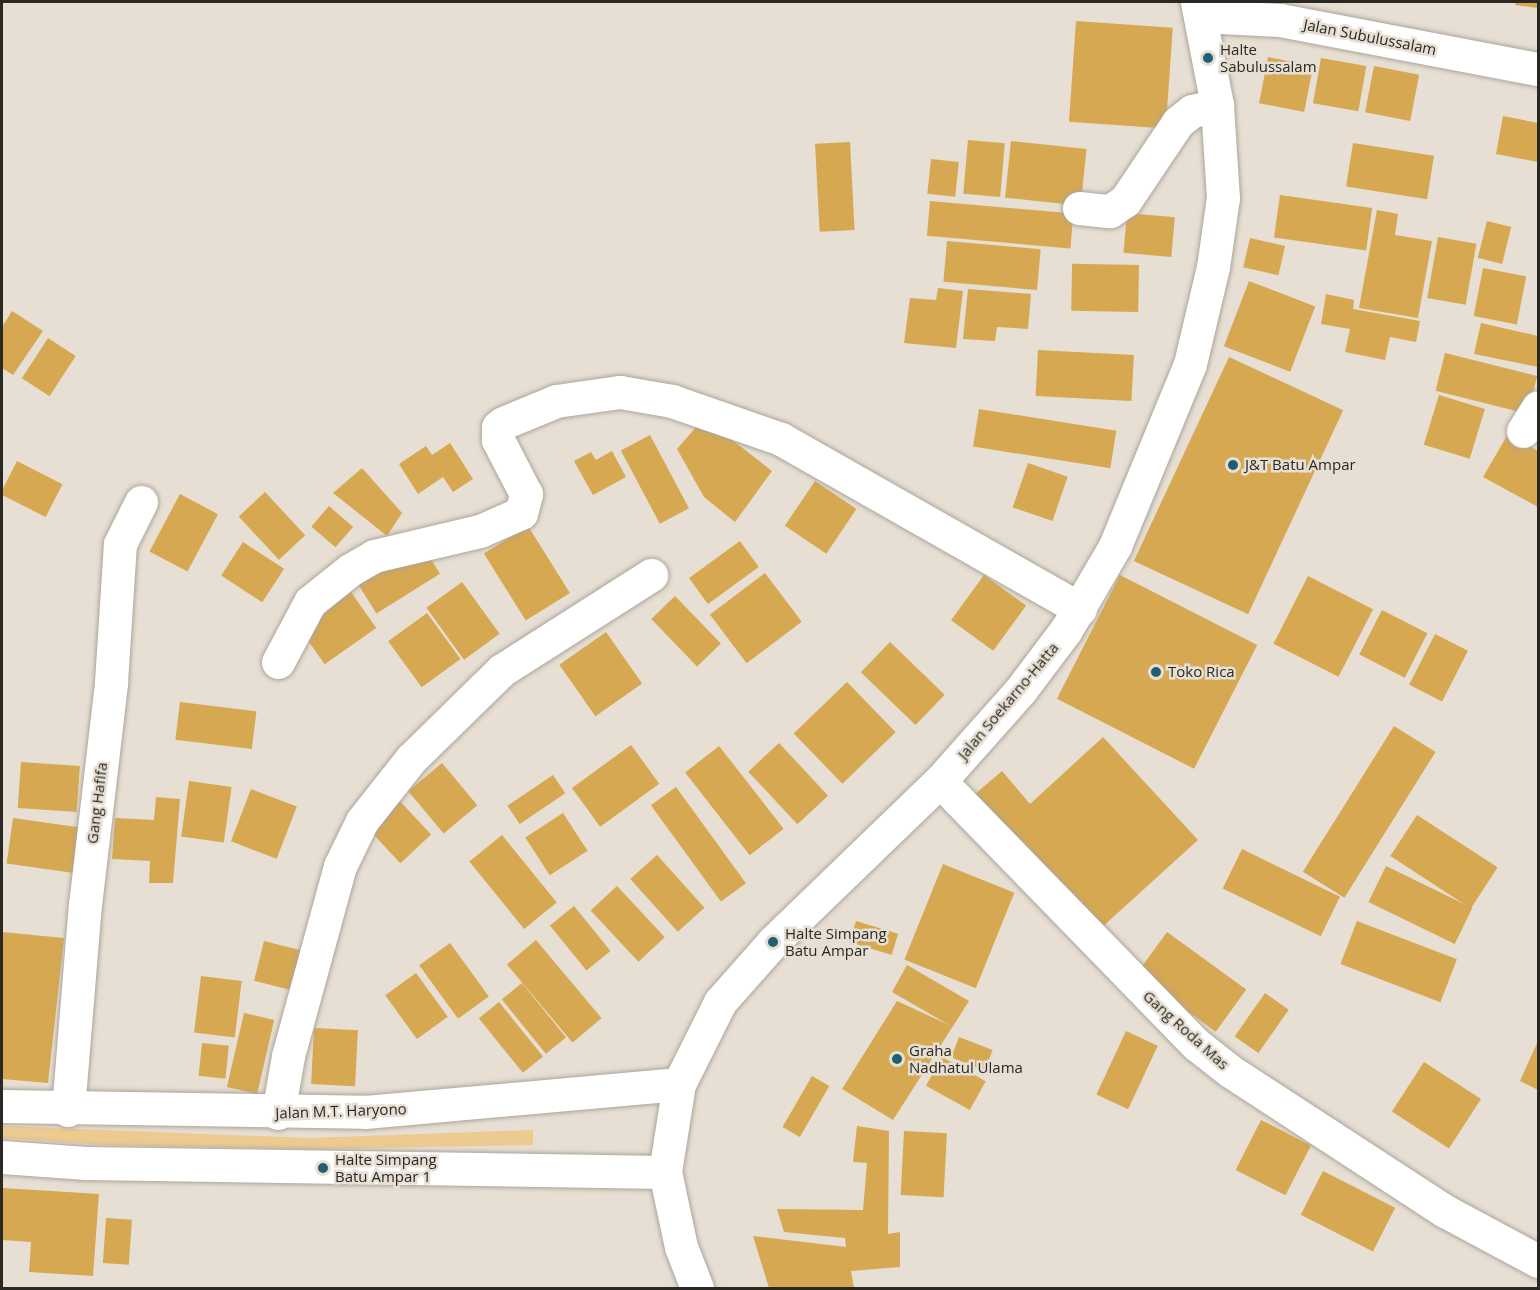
<!DOCTYPE html>
<html>
<head>
<meta charset="utf-8">
<style>
	body { margin:0 }
	#map { position:relative; width:1540px; height:1290px; overflow:hidden; background:#e7dfd3; font-family:"Open Sans",sans-serif }
	div>[style] { position:absolute }
	.green>* { inset:0; background:#edca90 }
	.building>* { inset:0; background:#d6a851; transform-origin:0 0 }
	.roads { filter:drop-shadow(0 0 2px #aca599) drop-shadow(0 0 2px #aca599) }
	.minor>* { height:33px; margin:-16.5px; padding:0 16.5px; transform-origin:16.5px; border-radius:16.5px; background:#fff }
	.highway>* { height:33px; margin:-16.5px; padding:0 16.5px; transform-origin:16.5px; border-radius:16.5px; background:#fff }
	.dots>* { width:16px; height:16px; translate:-50% -50%; box-sizing:border-box; border:3px solid #e7dfd3; border-radius:50% }
	span { translate:-50% -50%; white-space:nowrap; text-align:center; line-height:1.15; -webkit-text-stroke:5px #e7dfd3; paint-order:stroke }
	.street-label { font-size:15px; color:#2a2823 }
	.poi-label { font-size:15px; color:#2a2823 }
	.left { translate:0 -50%; text-align:left }
	.frame { position:absolute; inset:0; border:3px solid #2a2823; pointer-events:none }
</style>
</head>
<body>
<div id="map">
	<div class="green">
		<i style="clip-path:polygon(2px 1126px,309px 1138px,533px 1130px,533px 1145px,311px 1149px,105px 1145px,2px 1138px)"></i>
	</div>
	<div class="building">
		<i style="clip-path:polygon(1516px 2px,1538px 2px,1538px 8px,1515px 5px)"></i>
		<i style="left:1076px;top:21px;width:97px;height:101px;rotate:4deg"></i>
		<i style="left:1268px;top:57px;width:46px;height:47px;rotate:11deg"></i>
		<i style="left:1321px;top:58px;width:46px;height:46px;rotate:10deg"></i>
		<i style="left:1374px;top:66px;width:46px;height:47px;rotate:11deg"></i>
		<i style="clip-path:polygon(1503px 116px,1538px 123px,1538px 162px,1496px 154px)"></i>
		<i style="left:968px;top:140px;width:37px;height:54px;rotate:5deg"></i>
		<i style="left:1011px;top:141px;width:76px;height:57px;rotate:6deg"></i>
		<i style="left:850px;top:142px;width:88px;height:35px;rotate:87deg"></i>
		<i style="left:1353px;top:143px;width:82px;height:44px;rotate:9deg"></i>
		<i style="left:931px;top:159px;width:28px;height:35px;rotate:6deg"></i>
		<i style="left:1280px;top:195px;width:93px;height:43px;rotate:8deg"></i>
		<i style="left:930px;top:201px;width:144px;height:35px;rotate:5deg"></i>
		<i style="clip-path:polygon(1377px 210px,1398px 214px,1395px 235px,1432px 241px,1418px 318px,1359px 308px)"></i>
		<i style="left:1127px;top:213px;width:48px;height:40px;rotate:5deg"></i>
		<i style="left:1487px;top:221px;width:25px;height:38px;rotate:14deg"></i>
		<i style="left:1438px;top:237px;width:39px;height:62px;rotate:10deg"></i>
		<i style="left:1250px;top:238px;width:36px;height:30px;rotate:13deg"></i>
		<i style="left:947px;top:241px;width:94px;height:41px;rotate:5deg"></i>
		<i style="left:1139px;top:265px;width:47px;height:67px;rotate:91deg"></i>
		<i style="left:1483px;top:268px;width:44px;height:49px;rotate:11deg"></i>
		<i style="left:1249px;top:281px;width:71px;height:70px;rotate:21deg"></i>
		<i style="clip-path:polygon(938px 288px,963px 291px,956px 348px,904px 343px,910px 298px,936px 300px)"></i>
		<i style="clip-path:polygon(968px 289px,1031px 294px,1028px 329px,997px 327px,995px 341px,963px 339px)"></i>
		<i style="clip-path:polygon(1326px 294px,1354px 300px,1353px 309px,1420px 321px,1416px 342px,1390px 337px,1385px 360px,1345px 352px,1350px 329px,1321px 324px)"></i>
		<i style="clip-path:polygon(12px 311px,43px 331px,13px 375px,2px 368px,2px 327px)"></i>
		<i style="clip-path:polygon(1481px 323px,1538px 336px,1538px 367px,1474px 354px)"></i>
		<i style="left:48px;top:338px;width:33px;height:48px;rotate:33deg"></i>
		<i style="left:1038px;top:350px;width:96px;height:46px;rotate:3deg"></i>
		<i style="left:1445px;top:353px;width:95px;height:39px;rotate:14deg"></i>
		<i style="left:1229px;top:357px;width:126px;height:225px;rotate:25deg"></i>
		<i style="left:1439px;top:395px;width:48px;height:52px;rotate:17deg"></i>
		<i style="left:979px;top:409px;width:139px;height:38px;rotate:9deg"></i>
		<i style="clip-path:polygon(704px 418px,772px 471px,735px 522px,704px 497px,677px 449px)"></i>
		<i style="clip-path:polygon(1508px 434px,1538px 451px,1538px 507px,1483px 477px)"></i>
		<i style="left:650px;top:435px;width:83px;height:33px;rotate:62deg"></i>
		<i style="clip-path:polygon(450px 443px,473px 479px,453px 492px,443px 477px,418px 494px,399px 464px,426px 446px,432px 455px)"></i>
		<i style="clip-path:polygon(612px 451px,626px 477px,593px 495px,574px 461px,591px 452px,596px 460px)"></i>
		<i style="left:17px;top:461px;width:51px;height:37px;rotate:27deg"></i>
		<i style="left:1028px;top:463px;width:42px;height:47px;rotate:19deg"></i>
		<i style="clip-path:polygon(362px 468px,402px 513px,387px 536px,333px 493px)"></i>
		<i style="left:815px;top:481px;width:50px;height:54px;rotate:34deg"></i>
		<i style="left:265px;top:492px;width:59px;height:36px;rotate:47deg"></i>
		<i style="left:180px;top:494px;width:43px;height:65px;rotate:28deg"></i>
		<i style="left:329px;top:506px;width:32px;height:27px;rotate:41deg"></i>
		<i style="left:528px;top:526px;width:79px;height:52px;rotate:58deg"></i>
		<i style="left:740px;top:541px;width:32px;height:63px;rotate:54deg"></i>
		<i style="left:243px;top:542px;width:49px;height:40px;rotate:33deg"></i>
		<i style="left:422px;top:545px;width:34px;height:75px;rotate:58deg"></i>
		<i style="left:765px;top:573px;width:61px;height:69px;rotate:53deg"></i>
		<i style="left:984px;top:575px;width:52px;height:56px;rotate:36deg"></i>
		<i style="left:1120px;top:575px;width:154px;height:139px;rotate:27deg"></i>
		<i style="left:1308px;top:576px;width:73px;height:76px;rotate:27deg"></i>
		<i style="left:462px;top:582px;width:64px;height:44px;rotate:54deg"></i>
		<i style="left:351px;top:592px;width:44px;height:63px;rotate:55deg"></i>
		<i style="left:675px;top:596px;width:66px;height:33px;rotate:46deg"></i>
		<i style="left:1382px;top:610px;width:51px;height:50px;rotate:27deg"></i>
		<i style="left:427px;top:613px;width:57px;height:48px;rotate:54deg"></i>
		<i style="left:606px;top:632px;width:63px;height:57px;rotate:55deg"></i>
		<i style="left:1435px;top:634px;width:37px;height:57px;rotate:27deg"></i>
		<i style="left:890px;top:642px;width:76px;height:42px;rotate:44deg"></i>
		<i style="left:847px;top:682px;width:70px;height:74px;rotate:46deg"></i>
		<i style="left:180px;top:702px;width:77px;height:38px;rotate:7deg"></i>
		<i style="left:1394px;top:726px;width:49px;height:172px;rotate:32deg"></i>
		<i style="clip-path:polygon(1103px 737px,1198px 840px,1100px 929px,968px 800px,1002px 771px,1030px 804px)"></i>
		<i style="left:779px;top:743px;width:72px;height:42px;rotate:47deg"></i>
		<i style="left:631px;top:745px;width:48px;height:73px;rotate:54deg"></i>
		<i style="left:719px;top:746px;width:105px;height:43px;rotate:52deg"></i>
		<i style="left:21px;top:762px;width:59px;height:46px;rotate:4deg"></i>
		<i style="left:442px;top:763px;width:55px;height:44px;rotate:50deg"></i>
		<i style="left:553px;top:775px;width:22px;height:55px;rotate:56deg"></i>
		<i style="left:189px;top:781px;width:43px;height:56px;rotate:8deg"></i>
		<i style="left:676px;top:787px;width:119px;height:31px;rotate:54deg"></i>
		<i style="left:251px;top:789px;width:49px;height:56px;rotate:21deg"></i>
		<i style="clip-path:polygon(156px 797px,180px 799px,173px 883px,149px 883px,150px 861px,112px 859px,115px 818px,154px 820px)"></i>
		<i style="left:397px;top:798px;width:50px;height:42px;rotate:47deg"></i>
		<i style="left:563px;top:813px;width:45px;height:45px;rotate:57deg"></i>
		<i style="left:1417px;top:815px;width:96px;height:49px;rotate:33deg"></i>
		<i style="left:13px;top:818px;width:68px;height:46px;rotate:8deg"></i>
		<i style="left:502px;top:835px;width:87px;height:42px;rotate:51deg"></i>
		<i style="left:1242px;top:849px;width:109px;height:44px;rotate:26deg"></i>
		<i style="left:657px;top:855px;width:71px;height:36px;rotate:48deg"></i>
		<i style="left:943px;top:864px;width:77px;height:103px;rotate:22deg"></i>
		<i style="left:1386px;top:866px;width:96px;height:40px;rotate:26deg"></i>
		<i style="left:617px;top:886px;width:70px;height:36px;rotate:47deg"></i>
		<i style="left:574px;top:906px;width:58px;height:31px;rotate:51deg"></i>
		<i style="left:856px;top:921px;width:44px;height:22px;rotate:17deg"></i>
		<i style="left:1357px;top:921px;width:107px;height:46px;rotate:21deg"></i>
		<i style="clip-path:polygon(2px 932px,64px 938px,48px 1083px,2px 1079px)"></i>
		<i style="left:1167px;top:932px;width:98px;height:52px;rotate:36deg"></i>
		<i style="left:536px;top:940px;width:102px;height:38px;rotate:50deg"></i>
		<i style="left:264px;top:941px;width:38px;height:41px;rotate:14deg"></i>
		<i style="left:450px;top:943px;width:66px;height:38px;rotate:54deg"></i>
		<i style="clip-path:polygon(907px 965px,969px 1001px,893px 1120px,842px 1089px,897px 1001px,949px 1025px,892px 992px)"></i>
		<i style="left:416px;top:973px;width:54px;height:38px;rotate:54deg"></i>
		<i style="left:201px;top:976px;width:41px;height:57px;rotate:7deg"></i>
		<i style="left:522px;top:983px;width:70px;height:26px;rotate:51deg"></i>
		<i style="left:1265px;top:993px;width:29px;height:53px;rotate:35deg"></i>
		<i style="left:499px;top:1002px;width:70px;height:26px;rotate:51deg"></i>
		<i style="left:244px;top:1013px;width:31px;height:76px;rotate:13deg"></i>
		<i style="left:314px;top:1028px;width:44px;height:56px;rotate:3deg"></i>
		<i style="left:1126px;top:1031px;width:35px;height:70px;rotate:25deg"></i>
		<i style="left:959px;top:1037px;width:36px;height:22px;rotate:21deg"></i>
		<i style="clip-path:polygon(1538px 1041px,1538px 1090px,1520px 1081px)"></i>
		<i style="left:202px;top:1043px;width:27px;height:33px;rotate:6deg"></i>
		<i style="left:942px;top:1057px;width:50px;height:33px;rotate:29deg"></i>
		<i style="left:1424px;top:1062px;width:68px;height:59px;rotate:33deg"></i>
		<i style="left:812px;top:1076px;width:20px;height:59px;rotate:30deg"></i>
		<i style="left:1261px;top:1120px;width:56px;height:56px;rotate:27deg"></i>
		<i style="clip-path:polygon(857px 1126px,889px 1131px,888px 1234px,900px 1232px,900px 1267px,851px 1271px,854px 1288px,769px 1288px,753px 1236px,846px 1247px,845px 1238px,784px 1232px,777px 1209px,863px 1210px,867px 1163px,853px 1162px)"></i>
		<i style="left:904px;top:1131px;width:43px;height:64px;rotate:3deg"></i>
		<i style="left:1323px;top:1171px;width:81px;height:49px;rotate:27deg"></i>
		<i style="clip-path:polygon(3px 1188px,99px 1194px,93px 1276px,29px 1272px,31px 1242px,2px 1240px)"></i>
		<i style="left:106px;top:1218px;width:26px;height:45px;rotate:4deg"></i>
	</div>
	<div class="roads">
		<div class="minor">
			<i style="left:1200px;top:16px;width:80px;rotate:2.9deg"></i>
			<i style="left:1280px;top:20px;width:263px;rotate:10.8deg"></i>
			<i style="left:1079px;top:208px;width:31px;rotate:6deg"></i>
			<i style="left:1110px;top:211px;width:18px;rotate:-34deg"></i>
			<i style="left:1125px;top:201px;width:95px;rotate:-56.1deg"></i>
			<i style="left:1178px;top:122px;width:18px;rotate:-38deg"></i>
			<i style="left:1192px;top:111px;width:26px;rotate:-13deg"></i>
			<i style="left:1523px;top:431px;width:28px;rotate:-58deg"></i>
			<i style="left:278px;top:662px;width:68px;rotate:-61.9deg"></i>
			<i style="left:310px;top:602px;width:51px;rotate:-38.7deg"></i>
			<i style="left:350px;top:570px;width:28px;rotate:-30deg"></i>
			<i style="left:374px;top:556px;width:109px;rotate:-13.3deg"></i>
			<i style="left:480px;top:531px;width:45px;rotate:-23.7deg"></i>
			<i style="left:521px;top:513px;width:20px;rotate:-75deg"></i>
			<i style="left:526px;top:494px;width:61px;rotate:-117.4deg"></i>
			<i style="left:498px;top:440px;width:13px;rotate:-90deg"></i>
			<i style="left:498px;top:427px;width:6px;rotate:-39deg"></i>
			<i style="left:503px;top:423px;width:57px;rotate:-22.5deg"></i>
			<i style="left:556px;top:401px;width:65px;rotate:-8deg"></i>
			<i style="left:620px;top:392px;width:53px;rotate:9.8deg"></i>
			<i style="left:672px;top:401px;width:115px;rotate:19.2deg"></i>
			<i style="left:781px;top:439px;width:344px;rotate:29.6deg"></i>
			<i style="left:940px;top:781px;width:368px;rotate:45.8deg"></i>
			<i style="left:1197px;top:1045px;width:42px;rotate:38.2deg"></i>
			<i style="left:1230px;top:1071px;width:257px;rotate:33.1deg"></i>
			<i style="left:1445px;top:1211px;width:106px;rotate:28.3deg"></i>
			<i style="left:68px;top:1110px;width:206px;rotate:-85.3deg"></i>
			<i style="left:85px;top:905px;width:225px;rotate:-83.3deg"></i>
			<i style="left:111px;top:682px;width:138px;rotate:-86.3deg"></i>
			<i style="left:120px;top:544px;width:47px;rotate:-63.4deg"></i>
			<i style="left:278px;top:1113px;width:58px;rotate:-80deg"></i>
			<i style="left:288px;top:1056px;width:197px;rotate:-74.7deg"></i>
			<i style="left:340px;top:866px;width:50px;rotate:-63.9deg"></i>
			<i style="left:362px;top:821px;width:79px;rotate:-51.7deg"></i>
			<i style="left:411px;top:759px;width:127px;rotate:-44.4deg"></i>
			<i style="left:502px;top:670px;width:177px;rotate:-32.5deg"></i>
		</div>
		<div class="highway">
			<i style="left:2px;top:1106px;width:363px;rotate:0.9deg"></i>
			<i style="left:365px;top:1112px;width:315px;rotate:-5.1deg"></i>
			<i style="left:2px;top:1157px;width:84px;rotate:4.1deg"></i>
			<i style="left:86px;top:1163px;width:579px;rotate:0.89deg"></i>
			<i style="left:697px;top:1288px;width:44px;rotate:-111.3deg"></i>
			<i style="left:681px;top:1247px;width:77px;rotate:-102deg"></i>
			<i style="left:665px;top:1172px;width:89px;rotate:-81deg"></i>
			<i style="left:679px;top:1084px;width:92px;rotate:-63.4deg"></i>
			<i style="left:720px;top:1002px;width:80px;rotate:-48.5deg"></i>
			<i style="left:773px;top:942px;width:232px;rotate:-44deg"></i>
			<i style="left:940px;top:781px;width:120px;rotate:-48.4deg"></i>
			<i style="left:1020px;top:691px;width:76px;rotate:-53deg"></i>
			<i style="left:1066px;top:630px;width:97px;rotate:-59.7deg"></i>
			<i style="left:1115px;top:546px;width:197px;rotate:-67.6deg"></i>
			<i style="left:1190px;top:364px;width:100px;rotate:-76.7deg"></i>
			<i style="left:1213px;top:267px;width:70px;rotate:-81.8deg"></i>
			<i style="left:1223px;top:198px;width:93px;rotate:-93.7deg"></i>
			<i style="left:1217px;top:105px;width:105px;rotate:-101deg"></i>
		</div>
	</div>
	<div class="dots">
		<i style="left:1208px;top:58px;background:#1e5f74"></i>
		<i style="left:1233px;top:465px;background:#1e5f74"></i>
		<i style="left:1156px;top:672px;background:#1e5f74"></i>
		<i style="left:773px;top:942px;background:#1e5f74"></i>
		<i style="left:897px;top:1059px;background:#1e5f74"></i>
		<i style="left:323px;top:1168px;background:#1e5f74"></i>
	</div>
	<div class="street-label">
		<span style="left:1370px;top:37px;rotate:11deg">Jalan Subulussalam</span>
		<span style="left:1008px;top:701px;rotate:-50deg">Jalan Soekarno-Hatta</span>
		<span style="left:97px;top:803px;rotate:-83deg">Gang Hafifa</span>
		<span style="left:1186px;top:1030px;rotate:42deg">Gang Roda Mas</span>
		<span style="left:341px;top:1111px;rotate:-2deg">Jalan M.T. Haryono</span>
	</div>
	<div class="poi-label">
		<span class="left" style="left:1220px;top:58px">Halte<br>Sabulussalam</span>
		<span class="left" style="left:1245px;top:465px">J&amp;T Batu Ampar</span>
		<span class="left" style="left:1168px;top:672px">Toko Rica</span>
		<span class="left" style="left:785px;top:942px">Halte Simpang<br>Batu Ampar</span>
		<span class="left" style="left:909px;top:1059px">Graha<br>Nadhatul Ulama</span>
		<span class="left" style="left:335px;top:1168px">Halte Simpang<br>Batu Ampar 1</span>
	</div>
	<div class="frame"></div>
</div>
</body>
</html>
